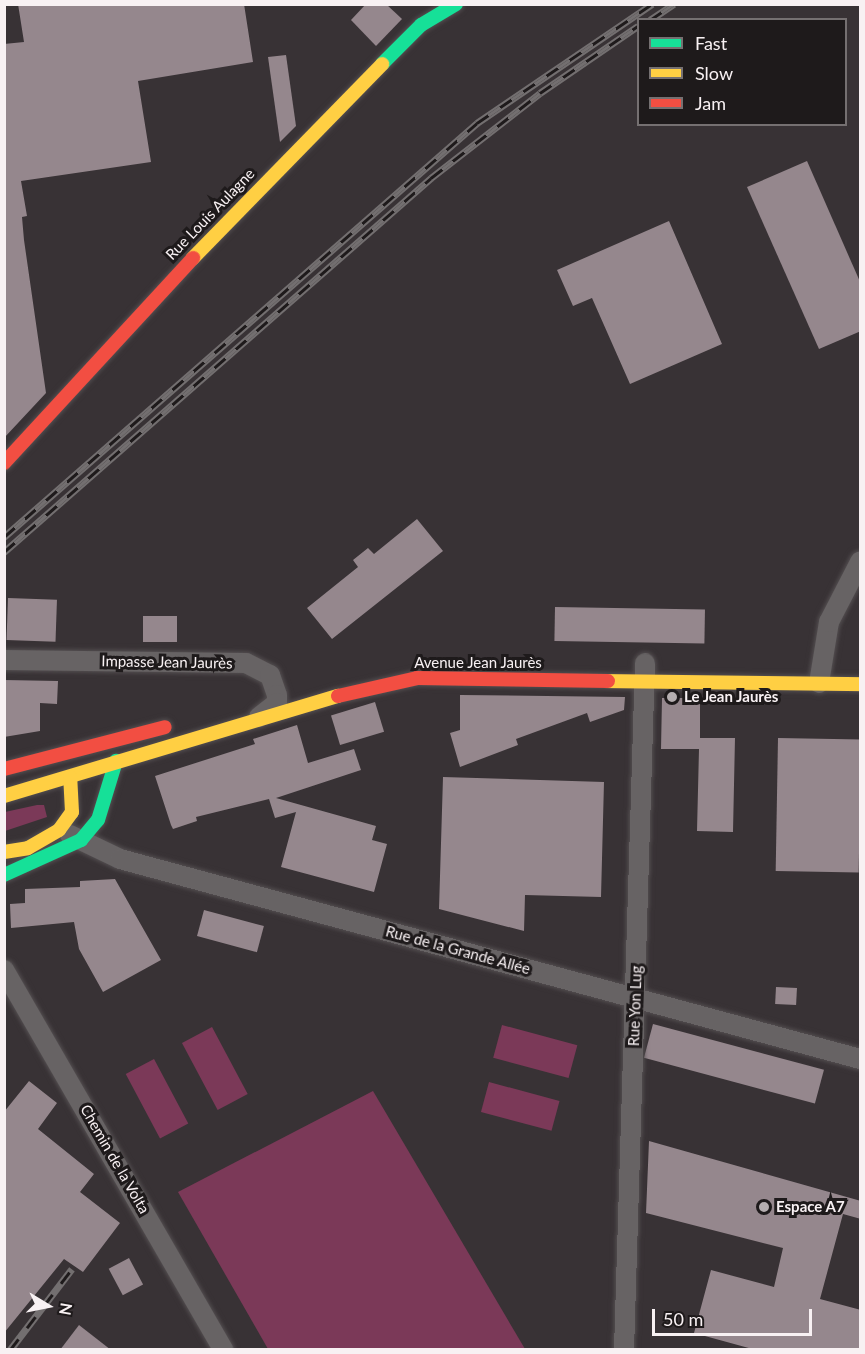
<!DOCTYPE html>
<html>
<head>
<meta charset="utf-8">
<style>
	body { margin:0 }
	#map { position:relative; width:865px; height:1354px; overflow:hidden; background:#383235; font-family:Lato,sans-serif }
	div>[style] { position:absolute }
	.green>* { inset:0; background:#7b3958; transform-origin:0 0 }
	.building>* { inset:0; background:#95878d; transform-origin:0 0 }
	.roads { filter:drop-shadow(0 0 2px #534e50) drop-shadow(0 0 2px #534e50) }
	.street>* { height:20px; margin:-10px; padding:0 10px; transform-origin:10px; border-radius:10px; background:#676364 }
	.fast>* { height:14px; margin:-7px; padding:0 7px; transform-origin:7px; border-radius:7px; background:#16e098 }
	.slow>* { height:14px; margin:-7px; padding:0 7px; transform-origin:7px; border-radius:7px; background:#ffcf43 }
	.jam>* { height:14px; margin:-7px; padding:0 7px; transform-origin:7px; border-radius:7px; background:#f24e42 }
	.rail>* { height:7px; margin-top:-3.5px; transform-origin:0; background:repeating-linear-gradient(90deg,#1e1a1b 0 14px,#736f70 0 28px); box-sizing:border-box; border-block:2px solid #736f70 }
	.dots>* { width:16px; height:16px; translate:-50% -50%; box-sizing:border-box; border:3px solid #1e1a1b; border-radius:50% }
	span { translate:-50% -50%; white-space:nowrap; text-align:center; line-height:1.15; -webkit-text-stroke:6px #1e1a1b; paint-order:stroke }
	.street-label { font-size:15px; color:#f8f1f3 }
	.poi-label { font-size:15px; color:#f8f1f3; font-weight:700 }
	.left { translate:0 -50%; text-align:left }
	.frame { position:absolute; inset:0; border:6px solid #f8f1f3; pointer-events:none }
	.legend { position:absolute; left:637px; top:18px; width:210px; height:108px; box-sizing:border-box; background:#1e1a1b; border:2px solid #757071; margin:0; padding:8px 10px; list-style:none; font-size:18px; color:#f8f1f3 }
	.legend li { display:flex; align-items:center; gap:12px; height:30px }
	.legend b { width:30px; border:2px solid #757071 }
	.north { position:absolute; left:18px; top:1276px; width:60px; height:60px; -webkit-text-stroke:4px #1e1a1b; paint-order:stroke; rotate:100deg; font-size:16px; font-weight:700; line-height:24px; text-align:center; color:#f8f1f3 }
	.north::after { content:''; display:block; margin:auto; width:21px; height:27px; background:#f8f1f3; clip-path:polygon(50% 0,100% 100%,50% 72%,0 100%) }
	.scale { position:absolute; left:652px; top:1309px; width:160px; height:27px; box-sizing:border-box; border:3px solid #f8f1f3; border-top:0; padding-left:8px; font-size:18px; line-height:21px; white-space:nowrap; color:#f8f1f3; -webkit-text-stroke:4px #1e1a1b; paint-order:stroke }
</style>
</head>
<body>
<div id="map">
	<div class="green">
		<i style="clip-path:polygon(37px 805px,44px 805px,47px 817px,5px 831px,5px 812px)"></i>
		<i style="left:502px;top:1025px;width:78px;height:34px;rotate:15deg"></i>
		<i style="left:212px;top:1027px;width:76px;height:34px;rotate:62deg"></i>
		<i style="left:154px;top:1059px;width:73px;height:32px;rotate:62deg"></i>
		<i style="left:489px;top:1082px;width:73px;height:31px;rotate:15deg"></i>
		<i style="clip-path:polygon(373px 1091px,525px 1349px,268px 1349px,178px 1192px)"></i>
	</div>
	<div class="building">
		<i style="clip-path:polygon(18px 4px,244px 4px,253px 62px,138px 81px,151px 162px,21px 181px,27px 216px,22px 217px,24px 240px,46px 393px,4px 438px,4px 44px,24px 42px)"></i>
		<i style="clip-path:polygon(366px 4px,386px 4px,402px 19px,376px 46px,351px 20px)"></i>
		<i style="clip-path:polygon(286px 55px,296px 126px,280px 142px,268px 57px)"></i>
		<i style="clip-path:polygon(807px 161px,861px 284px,861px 331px,819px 349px,747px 187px)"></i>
		<i style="clip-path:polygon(669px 221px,722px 344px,630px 384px,592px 298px,573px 306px,557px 270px)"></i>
		<i style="clip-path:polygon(417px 519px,443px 551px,332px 639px,307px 608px,358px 567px,353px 560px,368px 548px,374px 554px)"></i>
		<i style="left:8px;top:598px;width:49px;height:42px;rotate:2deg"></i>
		<i style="left:555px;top:607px;width:150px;height:34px;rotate:1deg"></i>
		<i style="left:143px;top:616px;width:34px;height:26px"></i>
		<i style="clip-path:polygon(4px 680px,58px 681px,57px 704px,40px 703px,40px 731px,4px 737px)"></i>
		<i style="clip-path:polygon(460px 695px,625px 697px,624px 710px,590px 722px,587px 713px,516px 739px,518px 745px,460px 767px,450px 733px,460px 730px)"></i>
		<i style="clip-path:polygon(662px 698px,700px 698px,700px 738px,735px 738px,733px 832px,697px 831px,699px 749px,661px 749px)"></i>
		<i style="left:375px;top:702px;width:31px;height:46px;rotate:73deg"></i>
		<i style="clip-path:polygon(297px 725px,308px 763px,354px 749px,361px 770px,276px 798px,376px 826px,372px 840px,387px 844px,374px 892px,281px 867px,296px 812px,275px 818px,269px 799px,196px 817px,197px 821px,173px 829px,171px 825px,155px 776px,255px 744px,253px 739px)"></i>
		<i style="left:778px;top:738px;width:83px;height:133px;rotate:1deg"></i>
		<i style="clip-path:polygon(443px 777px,604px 782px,601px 897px,525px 895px,524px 931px,439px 909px)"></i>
		<i style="clip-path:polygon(115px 879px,161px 960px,103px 992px,79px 949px,74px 922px,11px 928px,10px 904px,25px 903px,25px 889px,80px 887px,80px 881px)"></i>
		<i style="left:204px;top:910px;width:62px;height:27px;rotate:15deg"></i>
		<i style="left:776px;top:987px;width:21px;height:17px;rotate:3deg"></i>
		<i style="left:653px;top:1024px;width:177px;height:35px;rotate:15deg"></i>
		<i style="clip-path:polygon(29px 1081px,57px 1103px,38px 1129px,94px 1174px,80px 1192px,120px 1223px,83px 1272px,64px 1259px,4px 1333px,4px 1112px)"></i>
		<i style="clip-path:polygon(649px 1141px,861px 1201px,861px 1219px,843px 1214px,820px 1299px,861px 1310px,861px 1350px,756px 1350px,694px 1333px,711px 1270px,774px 1287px,783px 1248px,646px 1213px)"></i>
		<i style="left:129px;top:1258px;width:30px;height:23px;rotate:62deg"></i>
		<i style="clip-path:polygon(79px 1325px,111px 1350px,60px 1350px)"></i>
	</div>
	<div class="roads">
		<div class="street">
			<i style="left:4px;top:660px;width:242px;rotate:0.7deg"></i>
			<i style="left:246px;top:663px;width:27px;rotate:27deg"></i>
			<i style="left:270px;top:675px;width:21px;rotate:71deg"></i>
			<i style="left:277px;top:695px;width:8px;rotate:90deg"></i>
			<i style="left:277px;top:703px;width:23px;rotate:142deg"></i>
			<i style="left:819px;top:683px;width:62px;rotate:-80.7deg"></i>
			<i style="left:829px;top:622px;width:68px;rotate:-62.7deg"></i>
			<i style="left:70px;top:835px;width:55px;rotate:25.6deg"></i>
			<i style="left:120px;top:859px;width:767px;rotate:15.12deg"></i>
			<i style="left:4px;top:970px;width:439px;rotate:60deg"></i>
			<i style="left:624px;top:1350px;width:687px;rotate:-88.25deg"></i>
		</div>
		<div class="fast">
			<i style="left:382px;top:64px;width:55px;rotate:-45deg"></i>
			<i style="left:421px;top:25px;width:41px;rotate:-31deg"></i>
			<i style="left:4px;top:875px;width:85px;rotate:-24.4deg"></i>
			<i style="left:81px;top:840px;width:26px;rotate:-50deg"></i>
			<i style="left:98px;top:820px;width:62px;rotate:-73deg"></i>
		</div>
		<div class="slow">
			<i style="left:193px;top:258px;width:271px;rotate:-45.7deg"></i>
			<i style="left:608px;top:681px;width:252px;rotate:0.7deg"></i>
			<i style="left:4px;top:796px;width:349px;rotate:-16.7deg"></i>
			<i style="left:4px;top:852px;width:24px;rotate:-9deg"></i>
			<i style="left:28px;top:848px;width:36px;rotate:-30deg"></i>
			<i style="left:59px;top:830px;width:22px;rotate:-54deg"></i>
			<i style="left:72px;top:812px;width:35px;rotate:-93deg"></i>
		</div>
		<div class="jam">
			<i style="left:4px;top:463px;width:279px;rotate:-47.3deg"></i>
			<i style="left:338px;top:696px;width:81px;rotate:-12.8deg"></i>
			<i style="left:417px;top:678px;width:191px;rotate:0.9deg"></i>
			<i style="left:4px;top:769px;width:166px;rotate:-14.6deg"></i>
		</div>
	</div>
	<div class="rail">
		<i style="left:650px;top:20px;width:29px;rotate:-34deg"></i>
		<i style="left:4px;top:537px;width:629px;rotate:-41.19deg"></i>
		<i style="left:477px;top:123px;width:212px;rotate:-34.2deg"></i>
		<i style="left:4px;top:552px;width:568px;rotate:-41.21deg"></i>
		<i style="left:431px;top:178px;width:138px;rotate:-37.9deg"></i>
		<i style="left:540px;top:93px;width:119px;rotate:-34.4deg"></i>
		<i style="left:10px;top:1350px;width:102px;rotate:-52.6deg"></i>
	</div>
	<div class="dots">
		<i style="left:672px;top:697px;background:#b5aeb0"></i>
		<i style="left:764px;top:1207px;background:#b5aeb0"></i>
	</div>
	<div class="street-label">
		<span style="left:210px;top:214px;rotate:-46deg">Rue Louis Aulagne</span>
		<span style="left:167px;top:662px;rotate:1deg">Impasse Jean Jaurès</span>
		<span style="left:478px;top:663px">Avenue Jean Jaurès</span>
		<span style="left:458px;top:950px;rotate:15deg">Rue de la Grande Allée</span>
		<span style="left:635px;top:1006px;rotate:-88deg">Rue Yon Lug</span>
		<span style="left:115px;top:1159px;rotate:60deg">Chemin de la Volta</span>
	</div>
	<div class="poi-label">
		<span class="left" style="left:684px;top:697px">Le Jean Jaurès</span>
		<span class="left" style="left:776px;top:1207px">Espace A7</span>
	</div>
	<div class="frame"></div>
	<ul class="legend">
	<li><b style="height:8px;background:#16e098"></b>Fast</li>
	<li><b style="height:8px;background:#ffcf43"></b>Slow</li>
	<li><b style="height:8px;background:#f24e42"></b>Jam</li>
	</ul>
	<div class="north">N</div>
	<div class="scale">50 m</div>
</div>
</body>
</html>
